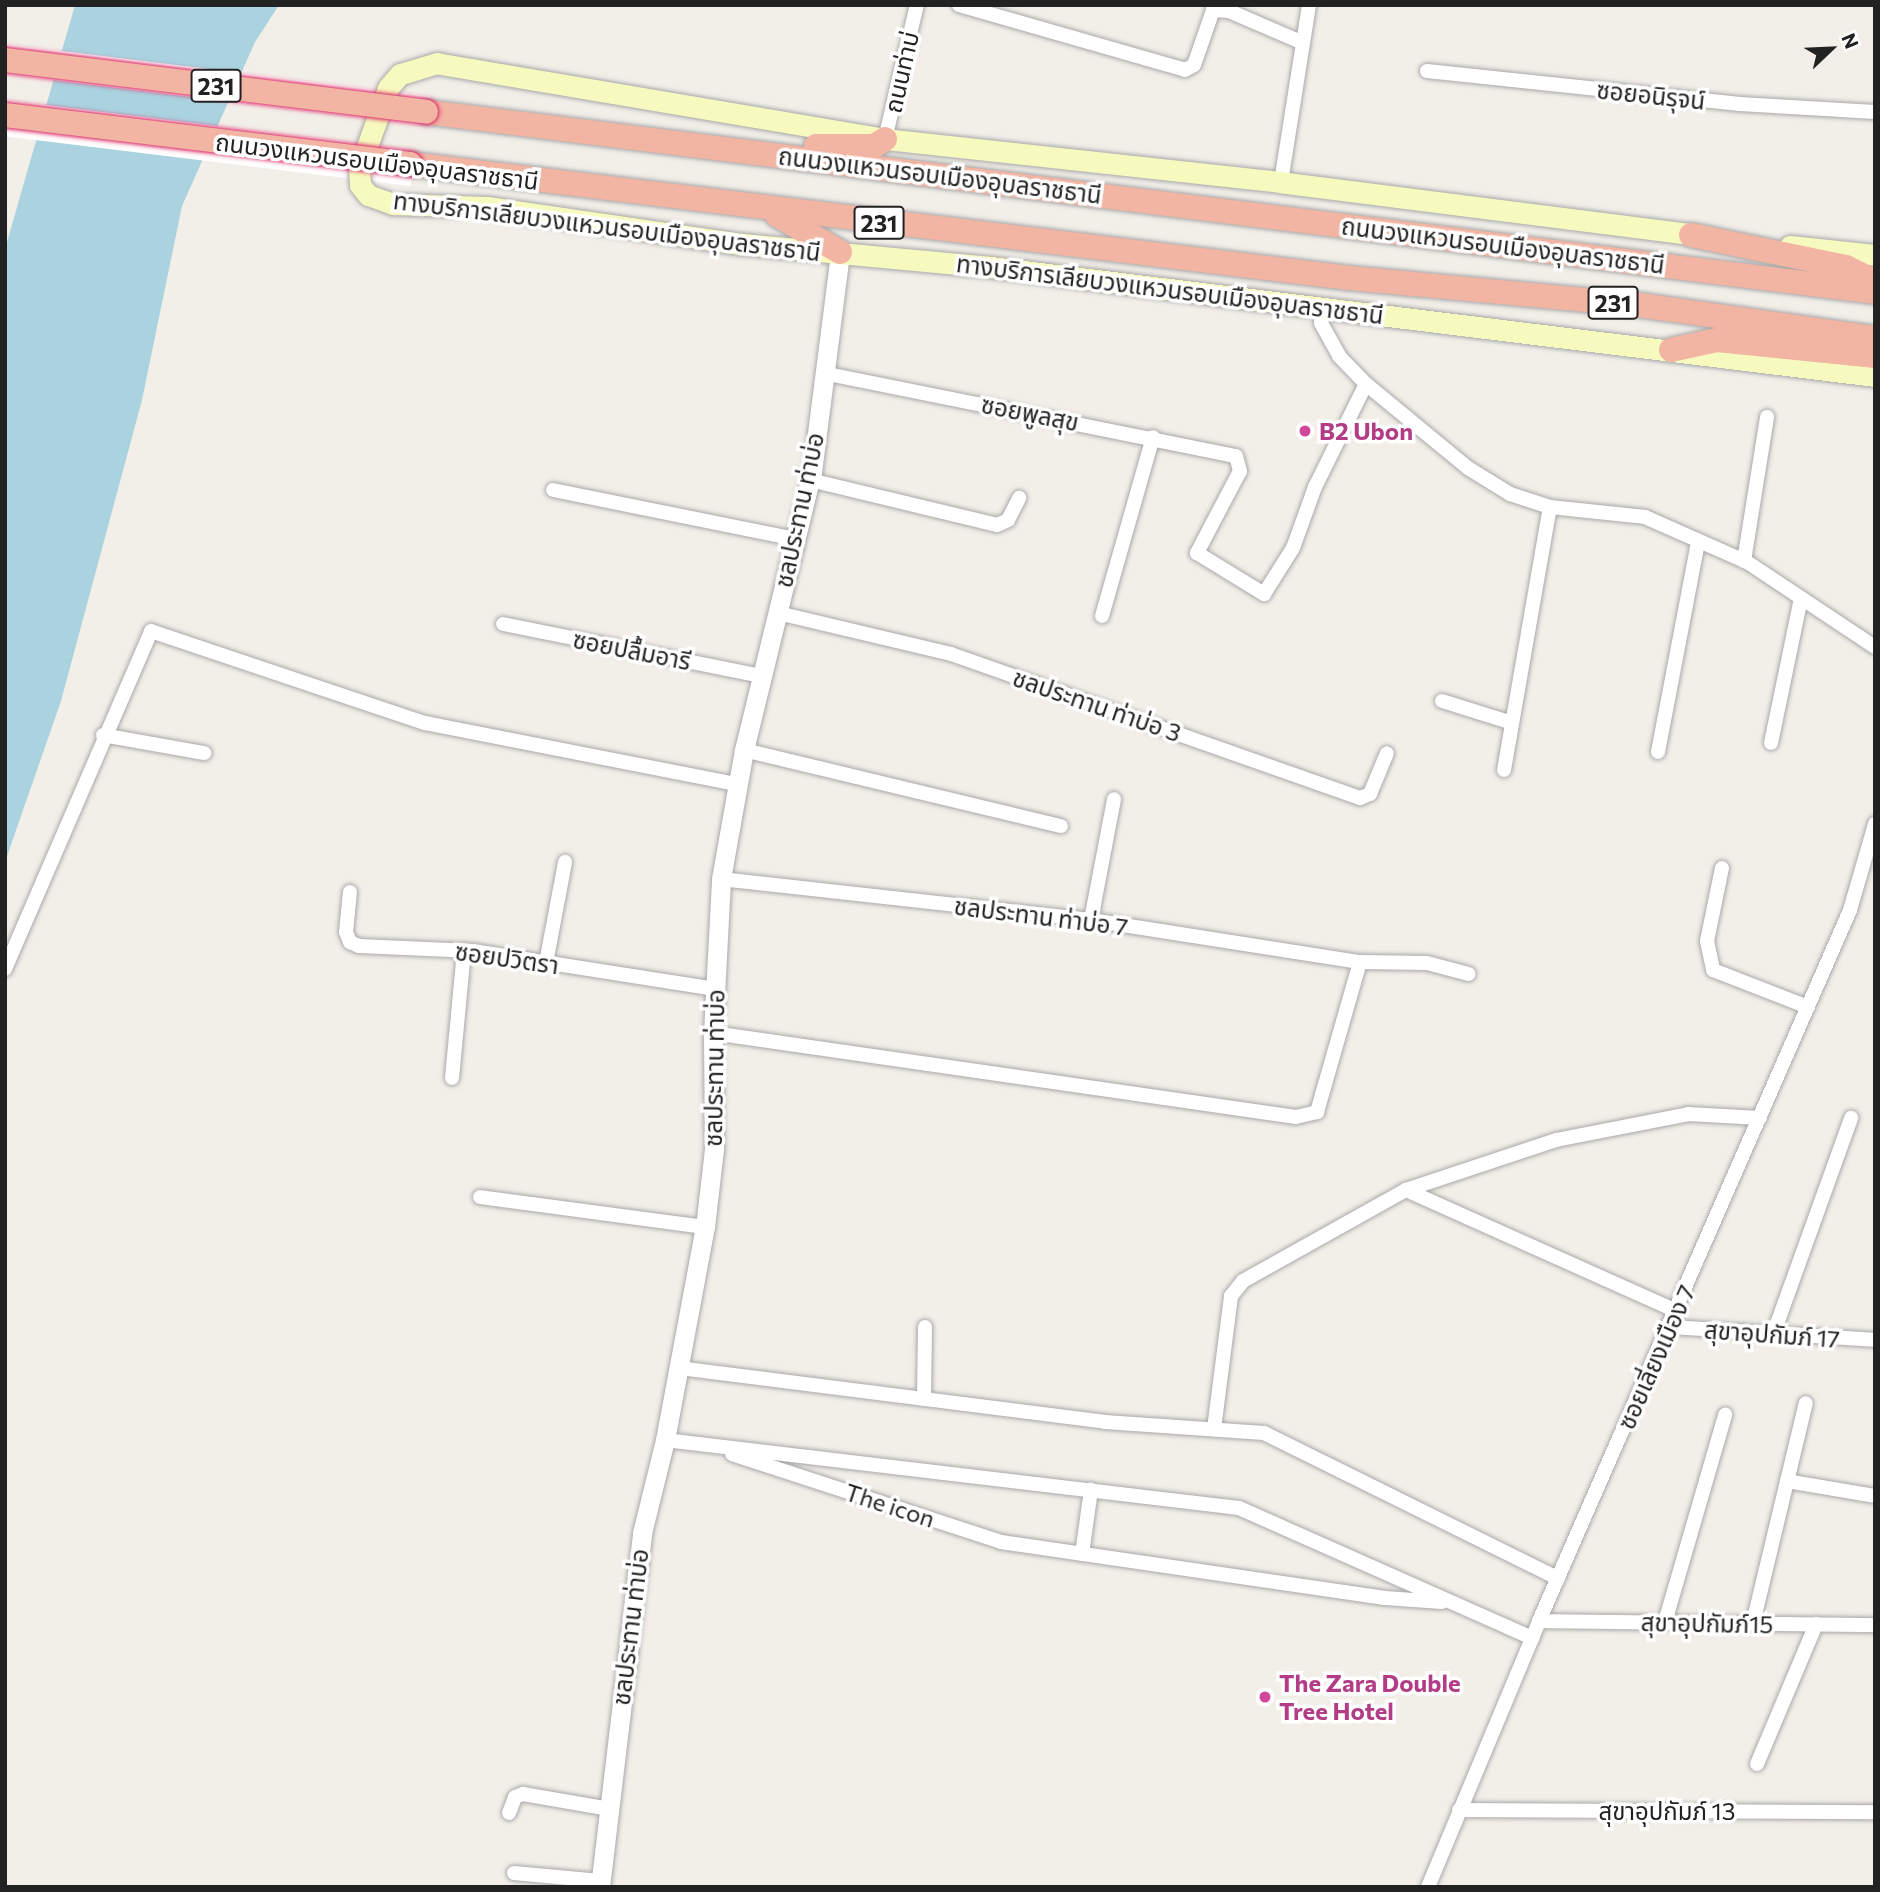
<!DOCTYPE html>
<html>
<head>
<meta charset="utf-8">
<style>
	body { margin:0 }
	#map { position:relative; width:1880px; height:1892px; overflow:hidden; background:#f2efe9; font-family:Commissioner,"Noto Sans Thai",sans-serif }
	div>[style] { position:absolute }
	.water>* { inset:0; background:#aad3df }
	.pier>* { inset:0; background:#fff; transform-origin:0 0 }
	.roads { filter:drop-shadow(0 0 2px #a9a9a9) drop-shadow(0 0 2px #a9a9a9) }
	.minor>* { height:14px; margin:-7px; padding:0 7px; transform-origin:7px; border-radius:7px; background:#fff }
	.tertiary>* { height:19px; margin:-9.5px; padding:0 9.5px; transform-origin:9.5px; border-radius:9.5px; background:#fff }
	.secondary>* { height:21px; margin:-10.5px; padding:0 10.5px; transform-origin:10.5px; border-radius:10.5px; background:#f7fabf }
	.trunk>* { height:24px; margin:-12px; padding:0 12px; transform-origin:12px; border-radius:12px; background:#f2b4a3 }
	.bridges { filter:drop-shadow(0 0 2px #dc2a67) drop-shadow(0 0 2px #dc2a67) }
	.trunk-bridge>* { height:24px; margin:-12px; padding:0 12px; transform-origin:12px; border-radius:12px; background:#f2b4a3 }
	.dots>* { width:19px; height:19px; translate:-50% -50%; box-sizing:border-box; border:4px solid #fff; border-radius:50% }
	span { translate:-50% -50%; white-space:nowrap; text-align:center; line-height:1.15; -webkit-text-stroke:7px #fff; paint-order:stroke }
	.shield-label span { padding:2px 5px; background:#fff; border:2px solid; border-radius:5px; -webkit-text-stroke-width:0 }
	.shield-label { font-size:23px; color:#222; font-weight:700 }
	.street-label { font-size:24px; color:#222 }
	.hotel-label { font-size:24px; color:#b23c85; font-weight:700 }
	.left { translate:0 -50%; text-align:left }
	.frame { position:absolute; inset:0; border:7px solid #222; pointer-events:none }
	.north { position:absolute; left:1796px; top:14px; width:70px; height:70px; -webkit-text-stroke:5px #fff; paint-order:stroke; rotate:67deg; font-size:19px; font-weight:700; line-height:28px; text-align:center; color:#222 }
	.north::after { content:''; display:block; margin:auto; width:24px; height:32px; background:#222; clip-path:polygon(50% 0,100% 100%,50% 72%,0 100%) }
</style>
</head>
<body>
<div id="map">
	<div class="water">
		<i style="clip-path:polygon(75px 5px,279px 5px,255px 42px,182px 206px,142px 400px,61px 701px,5px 862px,5px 249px)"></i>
	</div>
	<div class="pier">
		<i style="left:5px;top:44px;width:429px;height:30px;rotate:7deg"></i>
		<i style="left:5px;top:100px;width:413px;height:36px;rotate:7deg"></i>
	</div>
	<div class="roads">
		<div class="minor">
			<i style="left:959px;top:5px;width:235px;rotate:16deg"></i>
			<i style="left:1185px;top:70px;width:10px;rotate:-29deg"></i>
			<i style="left:1194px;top:65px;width:58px;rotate:-70.9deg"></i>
			<i style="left:1213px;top:10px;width:16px;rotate:4deg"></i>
			<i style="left:1229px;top:11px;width:78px;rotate:23.3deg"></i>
			<i style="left:1427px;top:71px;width:315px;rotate:6deg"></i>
			<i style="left:1740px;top:104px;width:135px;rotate:3.4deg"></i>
			<i style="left:885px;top:139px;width:138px;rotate:-76.6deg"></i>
			<i style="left:1281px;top:182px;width:179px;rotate:-81deg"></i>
			<i style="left:1323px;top:307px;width:16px;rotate:97deg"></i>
			<i style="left:1321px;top:323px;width:38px;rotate:61deg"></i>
			<i style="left:1339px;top:356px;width:39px;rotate:46deg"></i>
			<i style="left:1366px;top:384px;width:132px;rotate:39.5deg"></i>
			<i style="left:1468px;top:468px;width:49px;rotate:31.8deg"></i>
			<i style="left:1510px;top:494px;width:42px;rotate:18deg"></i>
			<i style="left:1550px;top:507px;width:96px;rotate:6deg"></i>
			<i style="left:1645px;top:517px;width:111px;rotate:23.8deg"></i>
			<i style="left:1747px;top:562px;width:154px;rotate:33.6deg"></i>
			<i style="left:823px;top:373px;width:421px;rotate:11.4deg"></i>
			<i style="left:1236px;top:456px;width:16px;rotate:75deg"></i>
			<i style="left:1240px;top:471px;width:93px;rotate:117.7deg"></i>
			<i style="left:1197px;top:553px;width:79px;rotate:31.5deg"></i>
			<i style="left:1264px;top:594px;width:54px;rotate:-57.8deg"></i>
			<i style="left:1293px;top:548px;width:65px;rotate:-70.2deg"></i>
			<i style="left:1315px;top:487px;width:115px;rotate:-63.7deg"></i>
			<i style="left:810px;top:480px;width:192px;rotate:13.5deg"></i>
			<i style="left:997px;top:525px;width:12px;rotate:-24deg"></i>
			<i style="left:1008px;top:520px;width:25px;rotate:-63deg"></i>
			<i style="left:553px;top:490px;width:248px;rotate:11.4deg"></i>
			<i style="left:1744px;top:561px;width:146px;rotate:-80.9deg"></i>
			<i style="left:778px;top:613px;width:178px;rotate:13.3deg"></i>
			<i style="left:951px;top:654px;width:434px;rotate:19.4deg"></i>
			<i style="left:1360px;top:798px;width:11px;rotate:-22deg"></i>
			<i style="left:1370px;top:794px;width:44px;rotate:-67.5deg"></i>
			<i style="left:1102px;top:616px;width:186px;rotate:-74.1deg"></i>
			<i style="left:503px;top:624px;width:264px;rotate:11.4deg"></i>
			<i style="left:1442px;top:701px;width:73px;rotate:17.4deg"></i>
			<i style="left:103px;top:735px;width:103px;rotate:10.1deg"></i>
			<i style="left:1771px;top:743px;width:148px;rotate:-78.3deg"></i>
			<i style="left:744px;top:750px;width:326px;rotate:13.5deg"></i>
			<i style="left:1658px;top:752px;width:214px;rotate:-79.2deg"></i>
			<i style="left:1504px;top:770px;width:267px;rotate:-80.1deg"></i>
			<i style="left:1722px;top:868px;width:75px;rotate:101.6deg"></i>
			<i style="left:1707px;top:941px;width:30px;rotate:78deg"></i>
			<i style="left:1713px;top:970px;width:102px;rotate:21.3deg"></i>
			<i style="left:721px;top:879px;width:372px;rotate:6.3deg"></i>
			<i style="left:1091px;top:920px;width:272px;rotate:8.9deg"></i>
			<i style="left:1360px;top:962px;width:67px;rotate:0.9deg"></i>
			<i style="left:1427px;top:963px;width:43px;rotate:14.7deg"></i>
			<i style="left:350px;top:892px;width:40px;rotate:95.7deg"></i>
			<i style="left:346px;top:932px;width:11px;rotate:68deg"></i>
			<i style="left:350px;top:942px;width:10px;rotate:24deg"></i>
			<i style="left:359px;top:946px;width:114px;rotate:2.5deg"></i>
			<i style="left:473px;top:951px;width:245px;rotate:8.9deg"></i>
			<i style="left:1091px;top:920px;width:123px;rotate:-79.2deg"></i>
			<i style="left:546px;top:963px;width:103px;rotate:-79.3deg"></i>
			<i style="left:5px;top:969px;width:368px;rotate:-66.6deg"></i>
			<i style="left:151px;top:631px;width:289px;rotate:18.6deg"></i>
			<i style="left:425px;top:723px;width:317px;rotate:11.1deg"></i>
			<i style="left:713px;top:1033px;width:589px;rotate:8.2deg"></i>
			<i style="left:1296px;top:1117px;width:22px;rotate:-13deg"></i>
			<i style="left:1317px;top:1112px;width:156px;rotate:-74deg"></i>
			<i style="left:452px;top:1078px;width:128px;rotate:-84.6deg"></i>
			<i style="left:1406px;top:1190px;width:297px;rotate:24.1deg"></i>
			<i style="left:480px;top:1197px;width:227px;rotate:7.6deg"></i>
			<i style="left:1670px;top:1327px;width:205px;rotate:3.6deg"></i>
			<i style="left:1773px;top:1335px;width:231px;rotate:-70.2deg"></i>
			<i style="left:679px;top:1368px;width:429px;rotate:7.2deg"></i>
			<i style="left:1105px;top:1422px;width:159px;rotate:4deg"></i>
			<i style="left:1264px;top:1433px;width:328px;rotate:26.3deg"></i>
			<i style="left:924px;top:1399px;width:72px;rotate:-89.2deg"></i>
			<i style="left:1214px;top:1429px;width:134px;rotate:-82.7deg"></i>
			<i style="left:1231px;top:1296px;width:19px;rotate:-51deg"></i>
			<i style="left:1243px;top:1281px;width:187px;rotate:-29.2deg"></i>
			<i style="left:1406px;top:1190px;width:158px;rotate:-18.4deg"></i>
			<i style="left:1556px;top:1140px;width:135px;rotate:-11.1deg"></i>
			<i style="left:1688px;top:1114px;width:72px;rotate:3.2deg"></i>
			<i style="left:665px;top:1440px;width:578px;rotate:6.76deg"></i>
			<i style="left:1239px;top:1508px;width:321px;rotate:23.9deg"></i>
			<i style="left:732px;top:1454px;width:283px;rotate:18.1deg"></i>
			<i style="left:1001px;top:1542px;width:388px;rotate:8.3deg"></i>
			<i style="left:1385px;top:1598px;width:57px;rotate:4deg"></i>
			<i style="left:1787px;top:1481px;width:89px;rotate:9.7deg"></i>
			<i style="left:1082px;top:1554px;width:65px;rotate:-82deg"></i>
			<i style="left:1539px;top:1621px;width:336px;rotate:0.7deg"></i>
			<i style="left:1665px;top:1622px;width:216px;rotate:-73.8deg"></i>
			<i style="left:1753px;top:1623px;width:226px;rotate:-76.5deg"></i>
			<i style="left:1757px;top:1764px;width:152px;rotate:-67.1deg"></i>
			<i style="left:1459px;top:1810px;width:416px;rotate:0.3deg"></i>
			<i style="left:509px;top:1813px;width:17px;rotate:-69deg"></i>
			<i style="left:515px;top:1797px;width:9px;rotate:-21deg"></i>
			<i style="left:523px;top:1794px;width:88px;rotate:9.8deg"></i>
			<i style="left:514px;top:1873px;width:87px;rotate:5.3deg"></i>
			<i style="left:1428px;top:1887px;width:288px;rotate:-67.3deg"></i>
			<i style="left:1539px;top:1621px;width:776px;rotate:-66.37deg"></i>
			<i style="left:1850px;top:910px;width:90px;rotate:-73.8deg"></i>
		</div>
		<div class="tertiary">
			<i style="left:600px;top:1887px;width:356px;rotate:-83.2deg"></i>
			<i style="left:642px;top:1533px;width:96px;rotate:-76.1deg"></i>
			<i style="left:665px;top:1440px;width:217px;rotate:-79.4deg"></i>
			<i style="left:705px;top:1227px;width:79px;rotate:-83.4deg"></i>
			<i style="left:714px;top:1149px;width:116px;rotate:-90.5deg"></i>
			<i style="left:713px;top:1033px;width:154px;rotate:-87deg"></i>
			<i style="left:721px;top:879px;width:131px;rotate:-79.9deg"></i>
			<i style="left:744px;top:750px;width:286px;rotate:-76.3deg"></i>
			<i style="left:812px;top:472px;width:222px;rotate:-82.7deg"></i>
		</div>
		<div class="secondary">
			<i style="left:1706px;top:236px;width:428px;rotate:-172.8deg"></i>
			<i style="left:1281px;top:182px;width:398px;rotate:-173.8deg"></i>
			<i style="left:885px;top:139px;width:454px;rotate:-170.4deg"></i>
			<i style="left:437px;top:63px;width:39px;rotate:163deg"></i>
			<i style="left:400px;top:74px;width:18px;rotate:131deg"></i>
			<i style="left:388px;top:88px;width:86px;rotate:109.7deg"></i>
			<i style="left:359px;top:169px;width:16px;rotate:86deg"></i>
			<i style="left:360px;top:185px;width:13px;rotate:51deg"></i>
			<i style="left:368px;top:195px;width:27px;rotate:20deg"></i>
			<i style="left:393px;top:204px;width:94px;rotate:1.8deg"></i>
			<i style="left:487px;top:207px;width:258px;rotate:8.3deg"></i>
			<i style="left:742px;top:244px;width:250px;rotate:5.3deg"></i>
			<i style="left:991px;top:267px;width:891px;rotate:7.03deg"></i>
			<i style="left:1790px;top:246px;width:85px;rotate:6deg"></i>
		</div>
		<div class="trunk">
			<i style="left:426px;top:112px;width:1460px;rotate:7.08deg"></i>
			<i style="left:816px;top:146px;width:58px"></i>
			<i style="left:874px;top:146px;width:13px;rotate:-32deg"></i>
			<i style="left:410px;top:164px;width:946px;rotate:6.92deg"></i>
			<i style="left:1349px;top:278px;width:291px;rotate:5.3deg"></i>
			<i style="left:1639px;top:305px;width:238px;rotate:8deg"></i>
			<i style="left:777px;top:215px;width:73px;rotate:30.4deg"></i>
			<i style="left:1691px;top:235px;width:158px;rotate:11.7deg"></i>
			<i style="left:1846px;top:267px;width:32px;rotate:26deg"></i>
			<i style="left:1671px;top:350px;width:47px;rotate:-12.3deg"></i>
			<i style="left:1717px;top:340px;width:159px;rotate:5.8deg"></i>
		</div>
	</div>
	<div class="bridges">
		<div class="trunk-bridge">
			<i style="left:5px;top:60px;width:424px;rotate:7deg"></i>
			<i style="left:5px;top:115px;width:408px;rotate:6.9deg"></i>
		</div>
	</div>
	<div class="dots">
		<i style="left:1305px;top:431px;background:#d1479c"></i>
		<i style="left:1265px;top:1697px;background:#d1479c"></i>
	</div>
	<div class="shield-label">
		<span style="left:216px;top:86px">231</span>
		<span style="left:879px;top:223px">231</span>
		<span style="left:1613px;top:303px">231</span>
	</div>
	<div class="street-label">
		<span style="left:901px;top:72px;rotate:-77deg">ถนนท่าบ่</span>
		<span style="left:1651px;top:95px;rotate:6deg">ซอยอนิรุจน์</span>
		<span style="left:377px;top:161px;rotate:7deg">ถนนวงแหวนรอบเมืองอุบลราชธานี</span>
		<span style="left:940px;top:175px;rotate:7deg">ถนนวงแหวนรอบเมืองอุบลราชธานี</span>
		<span style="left:607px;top:226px;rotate:7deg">ทางบริการเลียบวงแหวนรอบเมืองอุบลราชธานี</span>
		<span style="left:1503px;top:245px;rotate:7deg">ถนนวงแหวนรอบเมืองอุบลราชธานี</span>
		<span style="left:1170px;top:289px;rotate:7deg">ทางบริการเลียบวงแหวนรอบเมืองอุบลราชธานี</span>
		<span style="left:1030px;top:413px;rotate:11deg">ซอยพูลสุข</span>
		<span style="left:799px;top:510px;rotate:-78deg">ชลประทาน ท่าบ่อ</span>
		<span style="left:632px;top:650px;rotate:11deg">ซอยปลื้มอารี</span>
		<span style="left:1097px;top:705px;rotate:19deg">ชลประทาน ท่าบ่อ 3</span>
		<span style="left:1041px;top:916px;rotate:7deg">ชลประทาน ท่าบ่อ 7</span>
		<span style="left:507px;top:958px;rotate:8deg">ซอยปวิตรา</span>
		<span style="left:714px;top:1068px;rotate:-89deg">ชลประทาน ท่าบ่อ</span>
		<span style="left:1772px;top:1334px;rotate:4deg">สุขาอุปกัมภ์ 17</span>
		<span style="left:1656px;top:1357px;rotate:-66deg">ซอยเลี่ยงเมือง 7</span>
		<span style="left:890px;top:1505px;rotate:18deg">The icon</span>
		<span style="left:1707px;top:1623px;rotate:1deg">สุขาอุปกัมภ์15</span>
		<span style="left:630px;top:1627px;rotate:-83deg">ชลประทาน ท่าบ่อ</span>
		<span style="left:1667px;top:1811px">สุขาอุปกัมภ์ 13</span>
	</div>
	<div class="hotel-label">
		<span class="left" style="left:1319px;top:431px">B2 Ubon</span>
		<span class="left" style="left:1279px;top:1697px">The Zara Double<br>Tree Hotel</span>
	</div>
	<div class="frame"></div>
	<div class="north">N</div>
</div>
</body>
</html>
